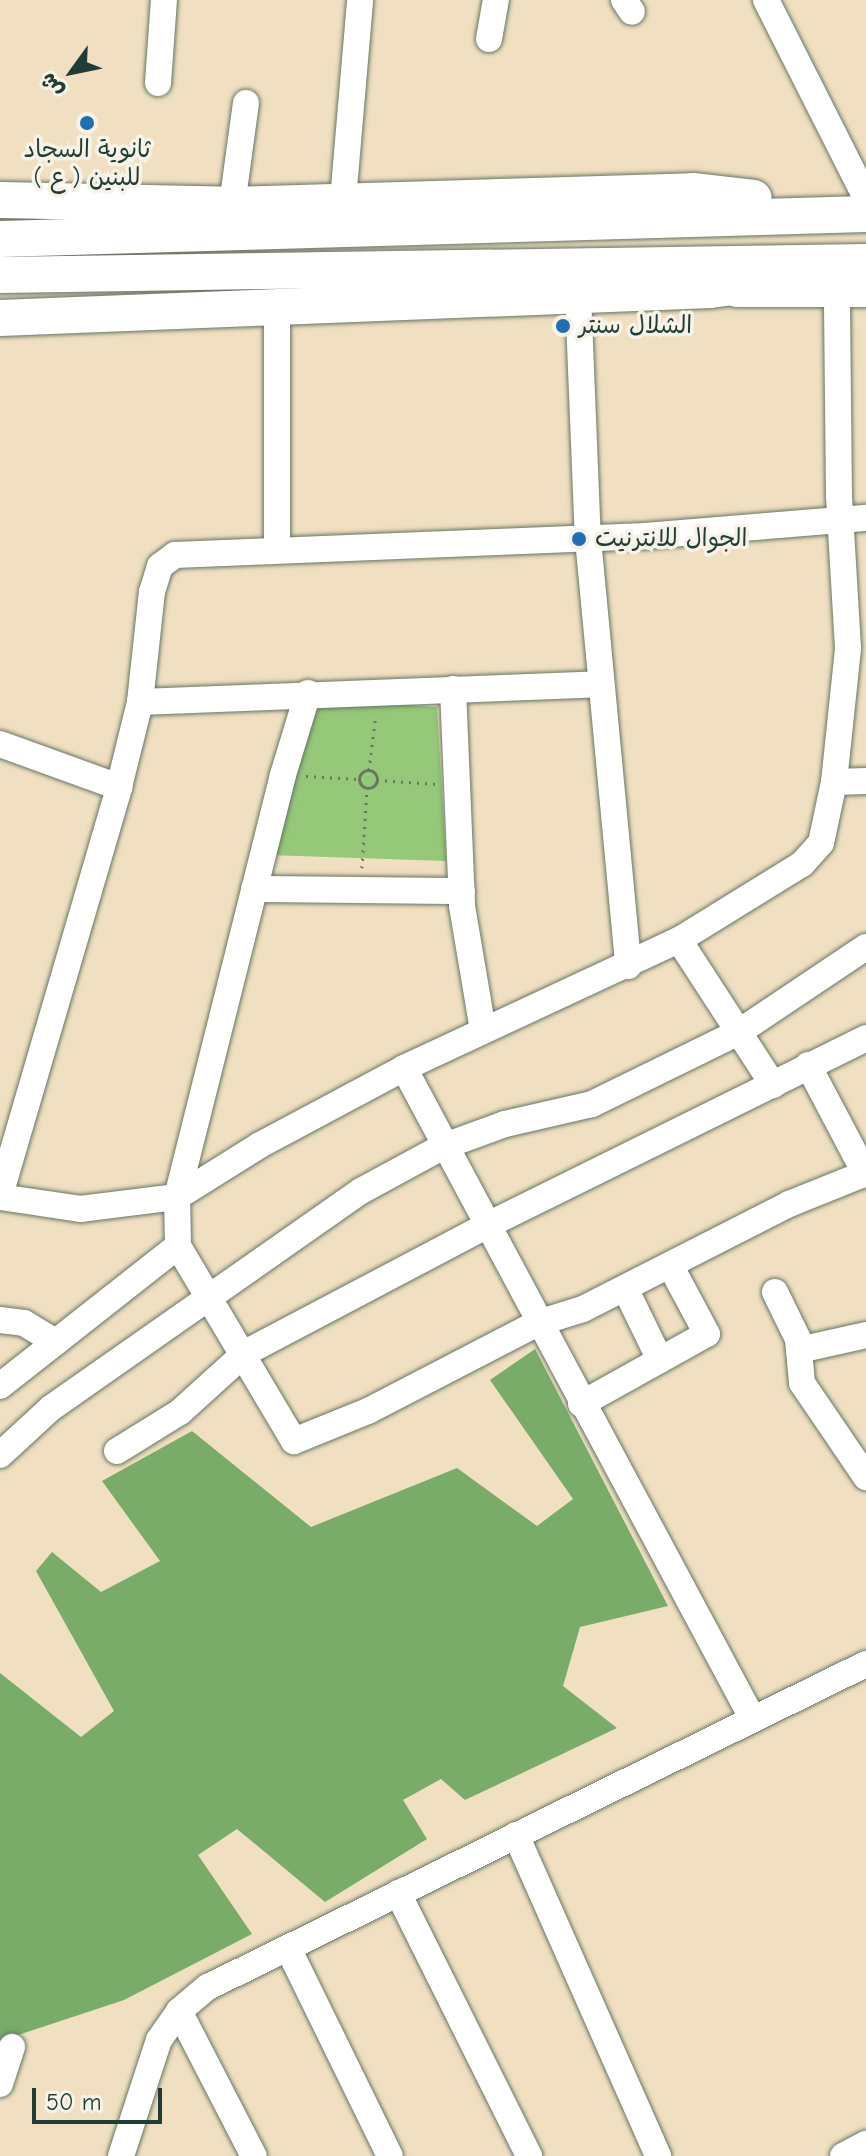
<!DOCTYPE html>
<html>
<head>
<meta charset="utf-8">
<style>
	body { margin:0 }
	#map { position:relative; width:866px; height:2156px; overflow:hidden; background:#f0e0c1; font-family:"Comic Neue","Playpen Sans Arabic",sans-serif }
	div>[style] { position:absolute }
	.green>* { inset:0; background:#95c878 }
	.forest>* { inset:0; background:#78ac68 }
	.path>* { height:3px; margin-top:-1.5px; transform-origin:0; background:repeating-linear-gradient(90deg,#687665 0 2px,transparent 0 8px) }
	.path>.ring { margin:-1.5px; padding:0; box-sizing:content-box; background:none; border:3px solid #687665; border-radius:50% }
	.roads { filter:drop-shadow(0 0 2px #687665) drop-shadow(0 0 2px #687665) }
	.minor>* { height:26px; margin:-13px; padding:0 13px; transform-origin:13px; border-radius:13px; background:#fff }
	.major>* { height:32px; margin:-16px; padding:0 16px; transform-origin:16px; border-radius:16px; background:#fff }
	.highway>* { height:36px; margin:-18px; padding:0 18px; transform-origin:18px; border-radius:18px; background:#fff }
	.dots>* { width:22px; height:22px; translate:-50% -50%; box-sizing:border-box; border:4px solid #f7f3e8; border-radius:50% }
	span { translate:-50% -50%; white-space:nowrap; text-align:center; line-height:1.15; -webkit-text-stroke:7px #f7f3e8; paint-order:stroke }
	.poi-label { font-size:24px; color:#1f3d34 }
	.left { translate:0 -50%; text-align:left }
	.north { position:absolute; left:32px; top:32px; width:80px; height:80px; -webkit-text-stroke:6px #f7f3e8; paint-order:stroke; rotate:237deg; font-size:22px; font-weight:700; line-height:32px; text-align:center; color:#1f3d34 }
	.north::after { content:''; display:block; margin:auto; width:28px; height:36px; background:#1f3d34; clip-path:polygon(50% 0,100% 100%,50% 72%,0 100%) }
	.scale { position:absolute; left:32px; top:2088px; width:130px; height:36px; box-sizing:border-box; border:4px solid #1f3d34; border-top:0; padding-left:10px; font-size:24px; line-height:28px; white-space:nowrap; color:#1f3d34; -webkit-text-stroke:6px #f7f3e8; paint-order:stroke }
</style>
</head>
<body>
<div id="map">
	<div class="green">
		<i style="clip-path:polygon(318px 699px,437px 707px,446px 861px,269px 855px)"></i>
	</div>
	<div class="forest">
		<i style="clip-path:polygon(535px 1349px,668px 1606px,580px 1627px,563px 1686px,617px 1728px,465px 1800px,441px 1779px,403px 1800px,427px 1839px,325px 1902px,237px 1829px,198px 1855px,252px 1934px,124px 2000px,0 2041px,0 1673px,81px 1737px,114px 1711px,36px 1571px,52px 1552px,101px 1592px,160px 1561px,102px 1481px,192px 1431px,311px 1527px,457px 1468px,537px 1526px,573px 1499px,490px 1380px)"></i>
	</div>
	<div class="path">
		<i class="ring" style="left:359px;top:770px;width:15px;height:15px"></i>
		<i style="left:369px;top:770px;width:56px;rotate:-82.9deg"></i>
		<i style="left:306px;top:776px;width:52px;rotate:3.3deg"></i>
		<i style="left:377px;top:780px;width:60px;rotate:3.8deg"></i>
		<i style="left:362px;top:868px;width:80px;rotate:-86.4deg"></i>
	</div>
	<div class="roads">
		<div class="minor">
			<i style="left:624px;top:0;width:14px;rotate:56deg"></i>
			<i style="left:766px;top:0;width:222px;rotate:63.2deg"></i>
			<i style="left:489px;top:39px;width:40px;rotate:-80deg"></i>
			<i style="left:158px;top:83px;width:83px;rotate:-85.9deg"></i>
			<i style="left:343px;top:200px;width:201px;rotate:-85.1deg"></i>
			<i style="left:232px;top:205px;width:103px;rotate:-82.2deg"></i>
			<i style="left:578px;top:294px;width:245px;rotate:87.7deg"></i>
			<i style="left:588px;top:539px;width:429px;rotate:84.6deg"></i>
			<i style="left:277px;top:549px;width:246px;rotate:-90deg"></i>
			<i style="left:453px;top:689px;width:217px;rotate:87.6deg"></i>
			<i style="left:462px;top:906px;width:126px;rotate:80.4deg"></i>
			<i style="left:308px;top:693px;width:86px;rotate:107deg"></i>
			<i style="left:283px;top:775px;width:435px;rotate:104.1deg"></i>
			<i style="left:177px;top:1197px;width:49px;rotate:88.8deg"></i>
			<i style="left:178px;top:1246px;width:227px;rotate:59.3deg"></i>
			<i style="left:294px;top:1441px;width:80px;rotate:-22.1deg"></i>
			<i style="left:368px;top:1411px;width:191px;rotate:-27.4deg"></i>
			<i style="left:538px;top:1323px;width:47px;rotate:-17.3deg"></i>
			<i style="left:583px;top:1309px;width:231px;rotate:-27deg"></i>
			<i style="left:789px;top:1204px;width:83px;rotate:-21.9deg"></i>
			<i style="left:140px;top:702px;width:460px;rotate:-2.2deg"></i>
			<i style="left:0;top:744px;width:127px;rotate:19.9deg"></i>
			<i style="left:834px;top:782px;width:135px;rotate:-84deg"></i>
			<i style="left:848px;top:648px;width:152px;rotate:-93.4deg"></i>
			<i style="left:839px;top:496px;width:204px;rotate:-90.6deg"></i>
			<i style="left:254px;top:889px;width:208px;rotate:0.6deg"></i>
			<i style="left:679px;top:940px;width:173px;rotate:57deg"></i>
			<i style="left:808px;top:1065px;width:124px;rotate:62.2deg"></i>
			<i style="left:404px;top:1068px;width:735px;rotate:61.83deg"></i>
			<i style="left:0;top:1195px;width:425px;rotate:-73.7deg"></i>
			<i style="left:119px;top:787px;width:88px;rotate:-76.1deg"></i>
			<i style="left:140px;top:702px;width:111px;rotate:-83.8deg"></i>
			<i style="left:152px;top:592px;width:27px;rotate:-73deg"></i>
			<i style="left:160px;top:566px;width:19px;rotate:-36deg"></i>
			<i style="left:175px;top:555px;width:471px;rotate:-2.3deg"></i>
			<i style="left:646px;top:536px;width:221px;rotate:-4.7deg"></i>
			<i style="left:0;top:1197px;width:81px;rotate:8.5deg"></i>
			<i style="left:80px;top:1209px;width:98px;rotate:-7.1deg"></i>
			<i style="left:177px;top:1197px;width:98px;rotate:-32.1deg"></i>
			<i style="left:260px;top:1145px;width:163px;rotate:-28.1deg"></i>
			<i style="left:404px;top:1068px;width:303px;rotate:-25deg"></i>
			<i style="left:679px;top:940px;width:145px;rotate:-31.7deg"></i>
			<i style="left:802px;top:864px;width:28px;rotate:-48deg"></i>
			<i style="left:821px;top:843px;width:62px;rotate:-78deg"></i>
			<i style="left:834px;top:782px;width:32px;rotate:-2deg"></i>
			<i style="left:625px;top:1288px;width:80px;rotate:64.1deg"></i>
			<i style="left:775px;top:1292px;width:52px;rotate:63.9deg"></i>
			<i style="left:798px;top:1339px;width:44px;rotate:84.8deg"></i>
			<i style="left:802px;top:1383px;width:114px;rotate:55.8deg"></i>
			<i style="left:0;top:1320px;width:24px;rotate:7deg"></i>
			<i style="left:24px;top:1323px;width:37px;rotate:31deg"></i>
			<i style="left:799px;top:1350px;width:69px;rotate:-12.6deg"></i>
			<i style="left:0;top:1386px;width:226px;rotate:-38.2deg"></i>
			<i style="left:581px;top:1404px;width:144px;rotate:-29.1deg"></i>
			<i style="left:707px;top:1334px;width:78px;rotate:-118.2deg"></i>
			<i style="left:117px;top:1451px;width:74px;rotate:-31.8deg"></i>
			<i style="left:180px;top:1412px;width:88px;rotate:-42.2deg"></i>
			<i style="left:245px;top:1353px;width:275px;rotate:-27.8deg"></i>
			<i style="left:488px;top:1225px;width:422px;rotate:-26.3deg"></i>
			<i style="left:0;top:1455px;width:69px;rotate:-42.7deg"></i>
			<i style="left:51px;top:1408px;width:378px;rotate:-35deg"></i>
			<i style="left:361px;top:1191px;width:92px;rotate:-28.5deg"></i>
			<i style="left:442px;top:1147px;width:67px;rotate:-20.1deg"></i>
			<i style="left:505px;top:1124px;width:89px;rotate:-12.9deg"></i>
			<i style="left:592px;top:1104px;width:164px;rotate:-26.1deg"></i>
			<i style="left:739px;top:1032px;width:153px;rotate:-33.8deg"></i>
			<i style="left:516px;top:1835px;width:351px;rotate:66.1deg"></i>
			<i style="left:398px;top:1893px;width:294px;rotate:63.5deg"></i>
			<i style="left:289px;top:1950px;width:229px;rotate:63.9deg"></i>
			<i style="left:179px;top:2011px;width:163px;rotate:62.7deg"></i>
			<i style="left:0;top:2084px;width:39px;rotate:-72deg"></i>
			<i style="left:121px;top:2156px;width:122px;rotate:-71.9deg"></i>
			<i style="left:159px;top:2040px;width:35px;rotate:-55deg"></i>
			<i style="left:179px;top:2011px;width:38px;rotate:-40deg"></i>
			<i style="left:208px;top:1987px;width:733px;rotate:-26.15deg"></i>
			<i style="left:843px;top:2156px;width:26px;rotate:-28deg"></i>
		</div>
		<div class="major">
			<i style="left:737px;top:291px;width:129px"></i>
		</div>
		<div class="highway">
			<i style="left:0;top:200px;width:232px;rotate:1.2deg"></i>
			<i style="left:232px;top:205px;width:461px;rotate:-1.7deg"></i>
			<i style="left:693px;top:191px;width:61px;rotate:6.5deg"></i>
			<i style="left:0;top:239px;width:866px;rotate:-1.65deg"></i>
			<i style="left:0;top:275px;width:866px;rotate:-0.86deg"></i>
			<i style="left:0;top:318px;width:711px;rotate:-2.26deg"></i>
			<i style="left:710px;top:290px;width:54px;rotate:-7.4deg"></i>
		</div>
	</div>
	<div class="dots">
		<i style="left:87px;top:123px;background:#1f6fb2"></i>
		<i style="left:563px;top:326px;background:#1f6fb2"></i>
		<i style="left:579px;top:539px;background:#1f6fb2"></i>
	</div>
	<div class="poi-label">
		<span style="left:87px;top:164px">ثانوية السجاد<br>( ع ) للبنين</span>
		<span class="left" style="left:579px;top:326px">الشلال سنتر</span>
		<span class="left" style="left:595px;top:539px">الجوال للانترنيت</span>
	</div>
	<div class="north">ش</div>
	<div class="scale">50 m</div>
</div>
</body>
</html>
